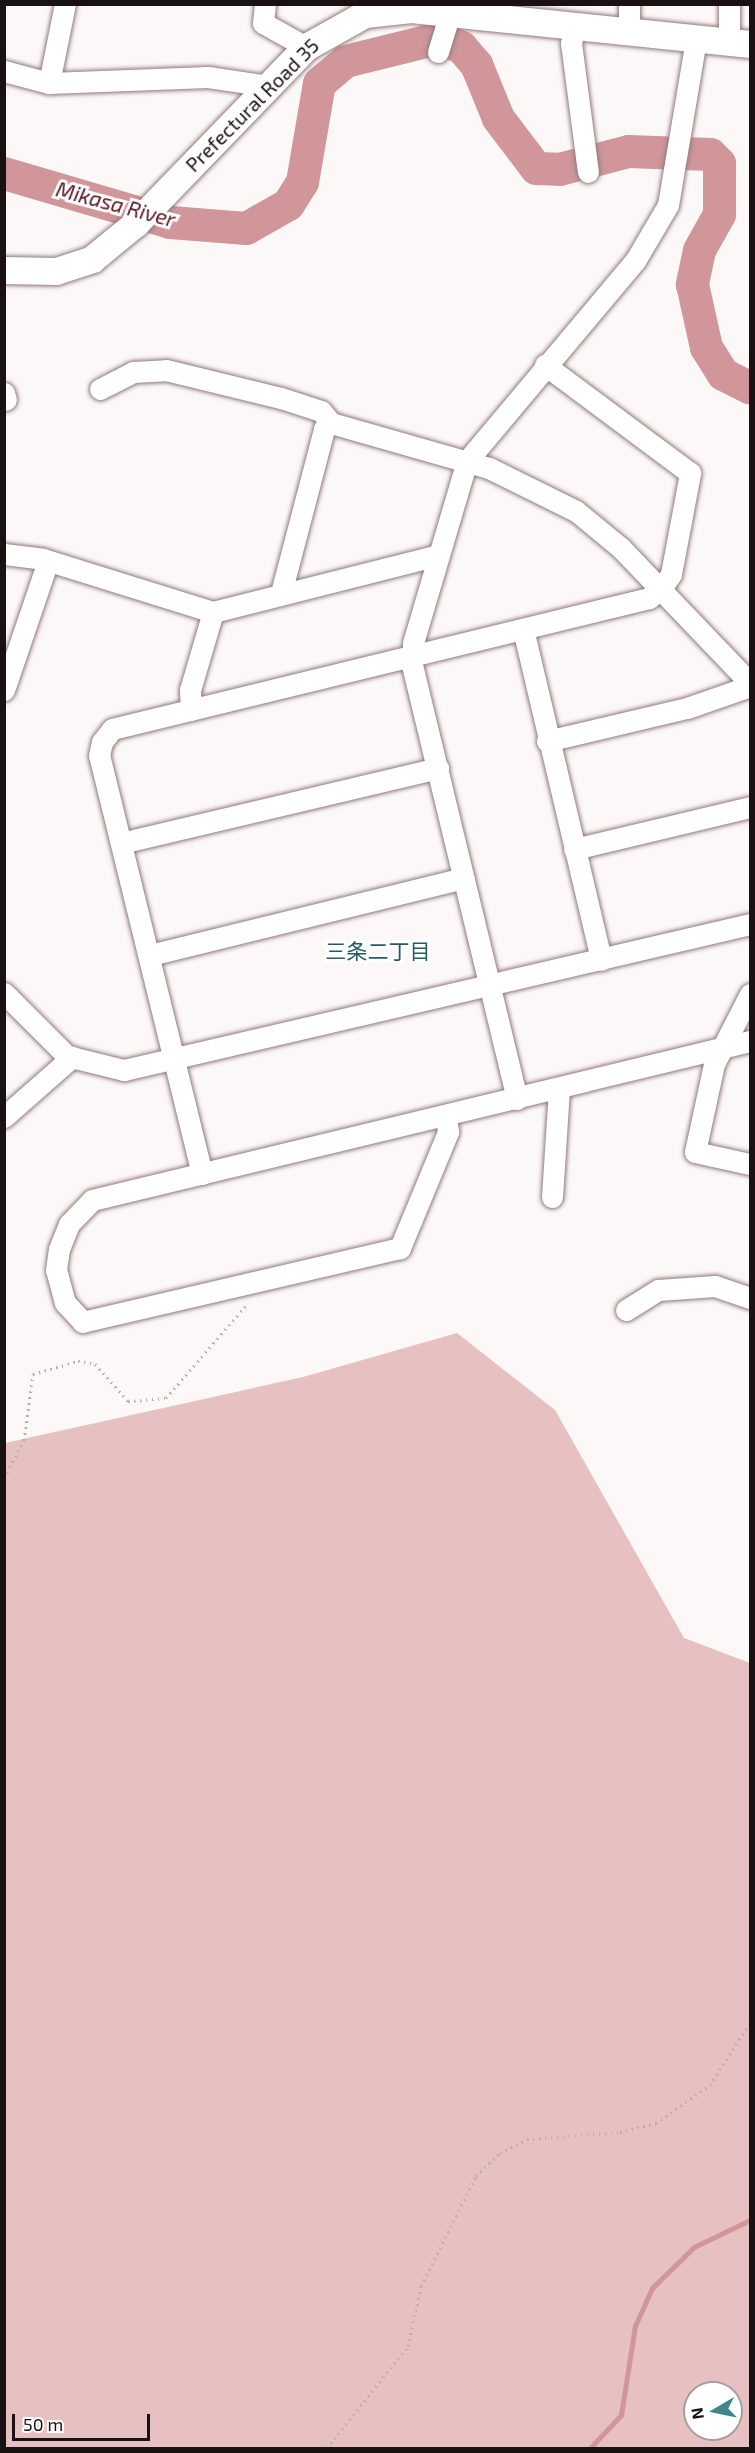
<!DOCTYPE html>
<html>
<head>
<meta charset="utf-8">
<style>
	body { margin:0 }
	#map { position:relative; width:755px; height:2453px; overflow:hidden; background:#fdf8f8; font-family:"Exo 2","Noto Sans JP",sans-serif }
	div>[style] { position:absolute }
	.green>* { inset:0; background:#e7c0c2 }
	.stream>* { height:5px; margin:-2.5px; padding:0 2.5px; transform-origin:2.5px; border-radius:2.5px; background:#d0969a }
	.river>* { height:33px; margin:-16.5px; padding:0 16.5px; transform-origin:16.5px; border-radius:16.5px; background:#d0969a }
	.path>* { height:3px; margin-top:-1.5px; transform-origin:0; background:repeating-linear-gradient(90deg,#b5afaf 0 1.5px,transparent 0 6px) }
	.roads { filter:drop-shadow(0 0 2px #907a7b) drop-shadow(0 0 2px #907a7b) }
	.minor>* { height:21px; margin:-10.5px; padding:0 10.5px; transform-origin:10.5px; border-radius:10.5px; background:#fff }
	.major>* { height:27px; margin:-13.5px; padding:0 13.5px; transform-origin:13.5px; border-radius:13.5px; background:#fff }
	span { translate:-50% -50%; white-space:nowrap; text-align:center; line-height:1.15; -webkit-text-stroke:6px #fff; paint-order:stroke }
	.street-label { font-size:20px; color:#1a1212 }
	.water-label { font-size:21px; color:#57121f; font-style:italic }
	.neighbourhood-label { font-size:21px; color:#245e60 }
	.frame { position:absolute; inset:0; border:6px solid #1a1212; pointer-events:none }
	.north { position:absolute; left:683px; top:2381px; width:60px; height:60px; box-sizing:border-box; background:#fff; border:2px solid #a3a0a0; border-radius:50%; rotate:261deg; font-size:16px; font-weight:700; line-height:24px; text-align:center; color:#1a1212 }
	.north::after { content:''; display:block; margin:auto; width:21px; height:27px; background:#3e8788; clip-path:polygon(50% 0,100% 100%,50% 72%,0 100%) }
	.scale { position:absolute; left:12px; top:2414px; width:138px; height:27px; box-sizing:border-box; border:3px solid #1a1212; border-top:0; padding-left:8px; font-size:18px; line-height:21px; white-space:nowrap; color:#1a1212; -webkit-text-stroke:4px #fff; paint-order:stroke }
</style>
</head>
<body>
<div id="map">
	<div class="green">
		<i style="clip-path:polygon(evenodd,457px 1333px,555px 1410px,684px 1638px,750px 1663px,750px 2448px,5px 2448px,5px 1443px,303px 1377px,457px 1333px,695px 2393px,731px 2393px,731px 2429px,695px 2429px,695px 2393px)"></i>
	</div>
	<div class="stream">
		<i style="left:590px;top:2448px;width:45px;rotate:-46.8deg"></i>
		<i style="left:621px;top:2415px;width:90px;rotate:-81.1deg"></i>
		<i style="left:635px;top:2326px;width:42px;rotate:-65.9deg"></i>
		<i style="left:652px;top:2288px;width:59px;rotate:-44.3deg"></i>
		<i style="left:694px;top:2247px;width:62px;rotate:-25.7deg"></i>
	</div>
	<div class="river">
		<i style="left:4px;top:173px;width:173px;rotate:16.4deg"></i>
		<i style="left:170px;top:222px;width:76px;rotate:4.5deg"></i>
		<i style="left:246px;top:228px;width:48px;rotate:-29.7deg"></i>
		<i style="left:288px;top:204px;width:26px;rotate:-58deg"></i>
		<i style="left:302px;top:182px;width:100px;rotate:-80.3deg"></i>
		<i style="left:319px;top:83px;width:34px;rotate:-40deg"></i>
		<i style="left:345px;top:61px;width:96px;rotate:-13.9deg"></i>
		<i style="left:438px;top:38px;width:25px;rotate:21deg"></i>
		<i style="left:461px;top:47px;width:23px;rotate:49deg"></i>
		<i style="left:476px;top:64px;width:58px;rotate:67.8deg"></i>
		<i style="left:498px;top:118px;width:63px;rotate:52.8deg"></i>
		<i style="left:536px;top:168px;width:23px;rotate:2deg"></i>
		<i style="left:559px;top:169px;width:71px;rotate:-14.6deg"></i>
		<i style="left:628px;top:151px;width:82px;rotate:2.1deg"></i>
		<i style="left:710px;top:154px;width:13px;rotate:45deg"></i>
		<i style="left:719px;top:163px;width:51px;rotate:90deg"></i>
		<i style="left:719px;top:214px;width:41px;rotate:119.1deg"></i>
		<i style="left:699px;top:250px;width:35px;rotate:102deg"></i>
		<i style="left:692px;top:284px;width:65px;rotate:77.5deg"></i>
		<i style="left:706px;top:347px;width:32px;rotate:58deg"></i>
		<i style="left:723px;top:374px;width:30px;rotate:27deg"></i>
	</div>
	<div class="path">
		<i style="left:4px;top:1478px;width:43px;rotate:-62.2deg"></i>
		<i style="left:24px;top:1440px;width:67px;rotate:-82.2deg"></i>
		<i style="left:33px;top:1374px;width:47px;rotate:-16.1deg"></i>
		<i style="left:78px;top:1361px;width:17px;rotate:10deg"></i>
		<i style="left:95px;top:1364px;width:50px;rotate:48.3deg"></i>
		<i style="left:128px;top:1401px;width:38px;rotate:-5deg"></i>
		<i style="left:166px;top:1398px;width:124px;rotate:-49.2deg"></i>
		<i style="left:327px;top:2448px;width:130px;rotate:-51.5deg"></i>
		<i style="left:408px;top:2346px;width:61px;rotate:-77.8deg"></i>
		<i style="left:421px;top:2286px;width:123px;rotate:-63.4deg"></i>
		<i style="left:476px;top:2176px;width:33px;rotate:-44deg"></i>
		<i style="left:500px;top:2153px;width:30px;rotate:-27deg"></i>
		<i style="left:527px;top:2139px;width:93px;rotate:-4.3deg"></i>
		<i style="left:620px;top:2132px;width:37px;rotate:-14deg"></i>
		<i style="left:656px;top:2123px;width:66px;rotate:-35.1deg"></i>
		<i style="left:710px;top:2085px;width:74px;rotate:-57.2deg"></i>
	</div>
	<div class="roads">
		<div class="minor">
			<i style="left:265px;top:4px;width:19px;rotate:96deg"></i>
			<i style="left:263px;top:23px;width:49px;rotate:29.2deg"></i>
			<i style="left:729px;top:4px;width:38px;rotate:90deg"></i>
			<i style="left:575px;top:26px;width:17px;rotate:103deg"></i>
			<i style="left:571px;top:43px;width:130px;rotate:82.5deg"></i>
			<i style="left:629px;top:32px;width:28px;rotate:-90deg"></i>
			<i style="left:438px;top:52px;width:41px;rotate:-72.9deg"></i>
			<i style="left:4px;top:71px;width:47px;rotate:14.9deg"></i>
			<i style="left:49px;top:83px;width:159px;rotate:-2.2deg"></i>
			<i style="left:208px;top:77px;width:62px;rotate:8.4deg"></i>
			<i style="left:49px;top:83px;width:81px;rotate:-78.6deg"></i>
			<i style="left:100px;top:389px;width:37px;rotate:-27deg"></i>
			<i style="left:133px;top:372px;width:33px;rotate:-3deg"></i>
			<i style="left:166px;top:370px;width:118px;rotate:13.7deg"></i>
			<i style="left:281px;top:398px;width:42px;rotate:18deg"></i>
			<i style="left:321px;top:411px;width:16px;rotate:50deg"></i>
			<i style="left:4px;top:393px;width:7px;rotate:74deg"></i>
			<i style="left:4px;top:554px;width:39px;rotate:7deg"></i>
			<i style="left:43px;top:559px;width:178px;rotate:17.3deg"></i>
			<i style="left:213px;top:612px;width:232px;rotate:-14.2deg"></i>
			<i style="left:281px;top:593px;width:170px;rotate:-75.3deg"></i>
			<i style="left:324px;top:429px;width:9px;rotate:-41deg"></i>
			<i style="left:331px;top:423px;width:164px;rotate:15.9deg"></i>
			<i style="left:489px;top:468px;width:97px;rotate:26.3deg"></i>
			<i style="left:576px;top:511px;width:58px;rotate:39.4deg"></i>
			<i style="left:621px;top:548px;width:187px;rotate:46.3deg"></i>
			<i style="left:523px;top:629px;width:340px;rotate:76.7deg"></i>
			<i style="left:4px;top:690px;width:136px;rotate:-71.2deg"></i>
			<i style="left:191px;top:710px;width:20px;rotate:-93deg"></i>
			<i style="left:190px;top:690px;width:81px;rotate:-73.6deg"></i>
			<i style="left:547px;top:741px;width:144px;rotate:-13.3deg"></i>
			<i style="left:687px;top:708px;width:67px;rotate:-19.2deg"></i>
			<i style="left:121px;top:843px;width:326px;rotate:-13.3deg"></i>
			<i style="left:574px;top:849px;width:181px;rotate:-13.4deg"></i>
			<i style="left:150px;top:955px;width:323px;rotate:-13.8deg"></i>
			<i style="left:4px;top:993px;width:89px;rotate:45deg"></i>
			<i style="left:67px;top:1056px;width:59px;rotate:13.8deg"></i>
			<i style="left:124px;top:1070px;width:643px;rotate:-13.13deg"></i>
			<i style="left:750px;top:994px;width:79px;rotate:117.2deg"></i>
			<i style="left:714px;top:1064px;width:90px;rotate:102.2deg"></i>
			<i style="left:695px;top:1152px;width:56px;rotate:12.3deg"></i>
			<i style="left:517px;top:1099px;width:447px;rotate:-103.6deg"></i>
			<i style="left:412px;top:665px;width:22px;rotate:-87deg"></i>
			<i style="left:413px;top:643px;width:190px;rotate:-73.5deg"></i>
			<i style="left:467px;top:461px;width:261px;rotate:-50deg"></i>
			<i style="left:635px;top:261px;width:65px;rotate:-59.5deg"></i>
			<i style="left:668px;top:205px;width:168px;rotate:-80.4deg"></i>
			<i style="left:4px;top:1117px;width:91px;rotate:-41.4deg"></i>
			<i style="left:446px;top:1117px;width:15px;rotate:82deg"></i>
			<i style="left:448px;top:1132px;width:126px;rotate:112.5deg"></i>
			<i style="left:400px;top:1248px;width:326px;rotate:166.9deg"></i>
			<i style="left:83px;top:1322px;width:26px;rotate:-133deg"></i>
			<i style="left:65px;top:1303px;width:34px;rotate:-105deg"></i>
			<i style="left:56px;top:1270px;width:21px;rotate:-82deg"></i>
			<i style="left:59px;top:1249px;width:27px;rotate:-68deg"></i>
			<i style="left:69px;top:1224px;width:33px;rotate:-46deg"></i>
			<i style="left:92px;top:1200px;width:677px;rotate:-13.58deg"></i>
			<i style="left:202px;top:1174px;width:431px;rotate:-103.8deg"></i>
			<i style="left:99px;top:756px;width:14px;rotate:-78deg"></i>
			<i style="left:102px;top:742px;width:16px;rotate:-52deg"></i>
			<i style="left:112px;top:729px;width:553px;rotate:-13.71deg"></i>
			<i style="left:649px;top:598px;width:15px;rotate:-37deg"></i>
			<i style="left:661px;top:589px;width:18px;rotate:-56deg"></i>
			<i style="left:671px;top:574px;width:103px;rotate:-79.3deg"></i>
			<i style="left:690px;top:473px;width:181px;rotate:-143.3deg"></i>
			<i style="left:552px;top:1197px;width:108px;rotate:-86.3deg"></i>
			<i style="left:626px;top:1310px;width:38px;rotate:-32deg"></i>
			<i style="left:658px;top:1290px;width:57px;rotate:-4deg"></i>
			<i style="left:715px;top:1286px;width:37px;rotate:19deg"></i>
		</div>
		<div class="major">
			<i style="left:4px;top:270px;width:52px;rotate:1.1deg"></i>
			<i style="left:56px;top:271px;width:38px;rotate:-18deg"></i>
			<i style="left:92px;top:259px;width:57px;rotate:-39.3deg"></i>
			<i style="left:136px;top:223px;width:245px;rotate:-46deg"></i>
			<i style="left:306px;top:47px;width:68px;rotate:-29.2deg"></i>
			<i style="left:365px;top:14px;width:46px;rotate:-6.2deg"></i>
			<i style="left:411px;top:9px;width:341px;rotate:5.9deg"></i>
		</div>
	</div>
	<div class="street-label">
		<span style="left:252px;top:105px;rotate:-45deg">Prefectural Road 35</span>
	</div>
	<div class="water-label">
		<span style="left:116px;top:204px;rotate:15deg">Mikasa River</span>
	</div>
	<div class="neighbourhood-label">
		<span style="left:378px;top:951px">三条二丁目</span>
	</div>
	<div class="frame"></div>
	<div class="north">N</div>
	<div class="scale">50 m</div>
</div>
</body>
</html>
